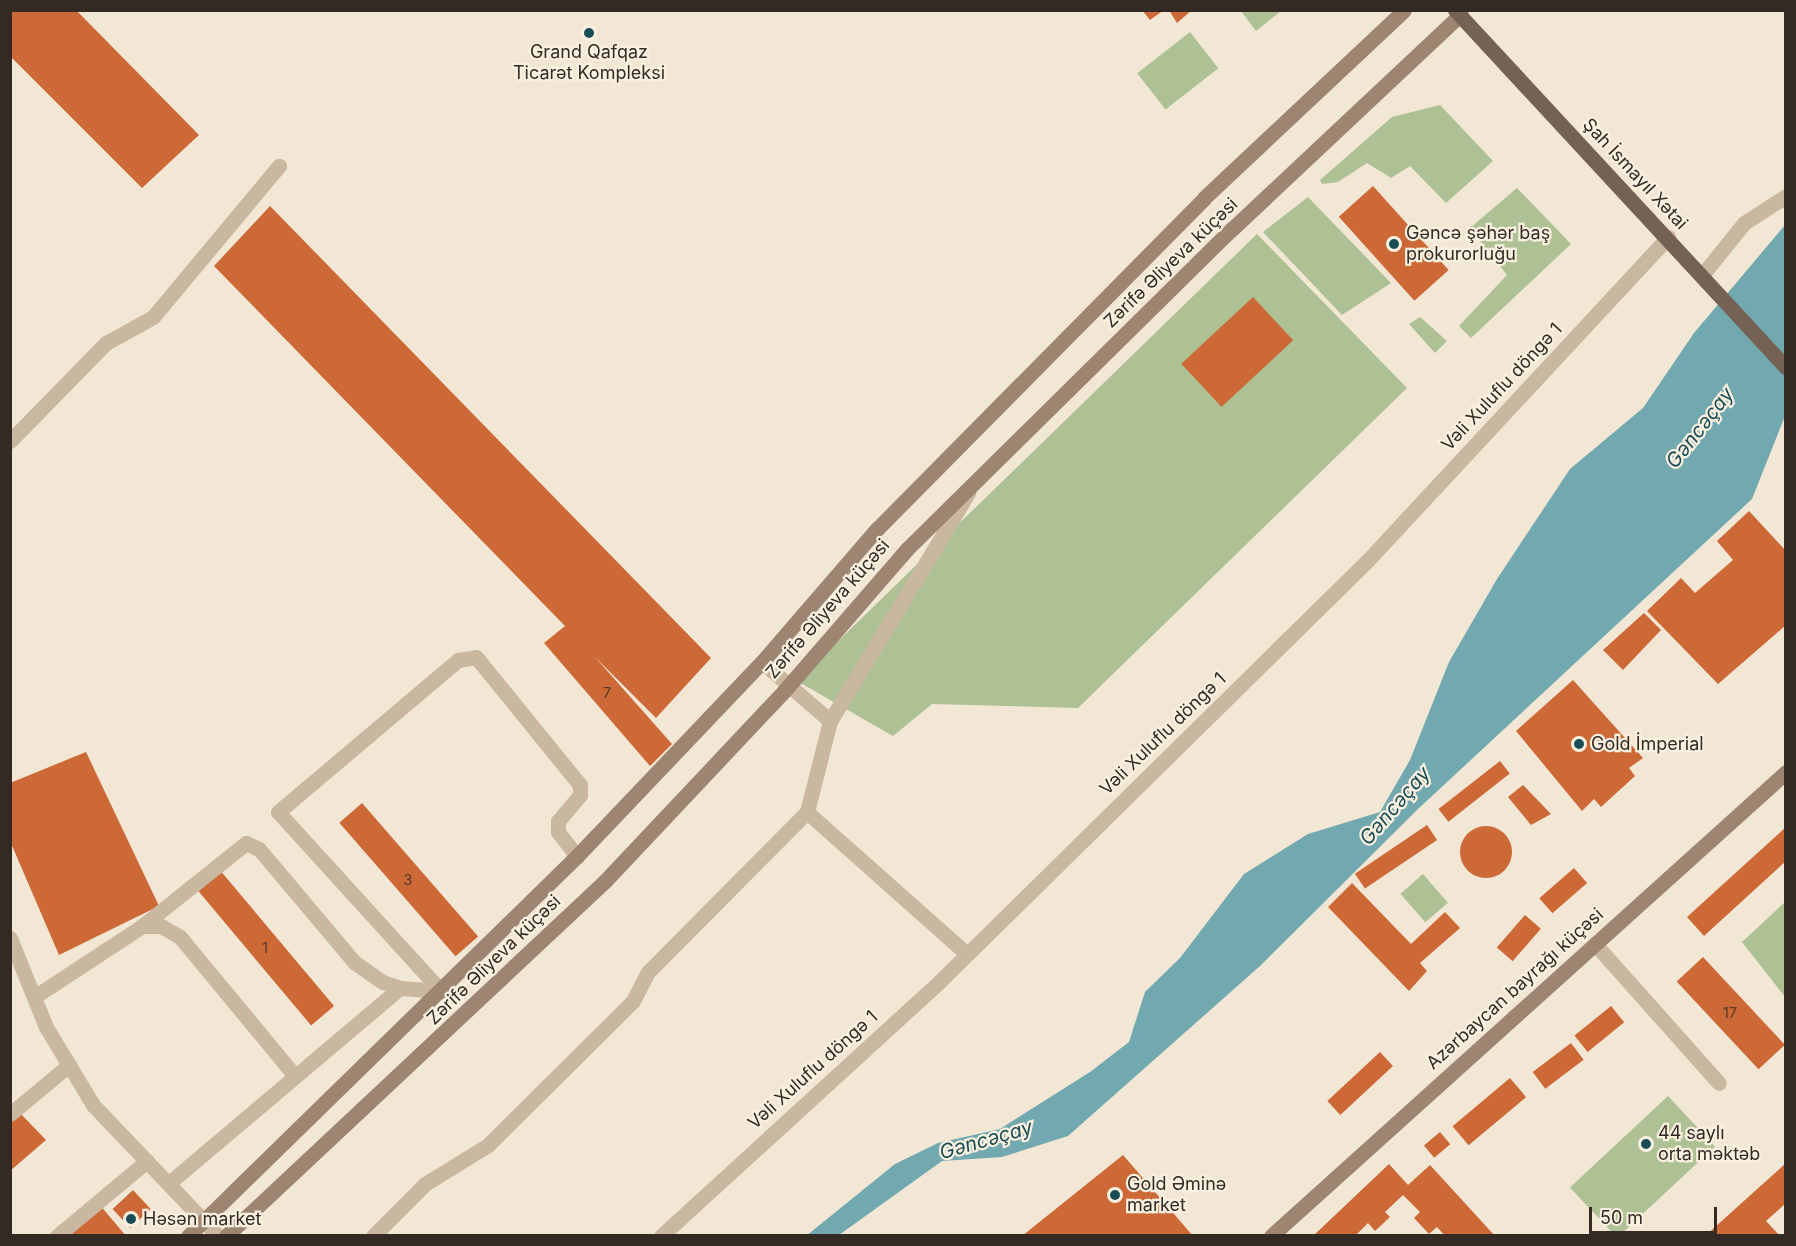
<!DOCTYPE html>
<html>
<head>
<meta charset="utf-8">
<style>
	body { margin:0 }
	#map { position:relative; width:1796px; height:1246px; overflow:hidden; background:#f2e6d4; font-family:Inter,sans-serif }
	div>[style] { position:absolute }
	.green>* { inset:0; background:#aec194; transform-origin:0 0 }
	.water>* { inset:0; background:#72a8b0 }
	.building>* { inset:0; background:#cd6937; transform-origin:0 0 }
	.round { border-radius:50% }
	.street>* { height:15px; margin:-7.5px; padding:0 7.5px; transform-origin:7.5px; border-radius:7.5px; background:#cab7a0 }
	.secondary>* { height:15px; margin:-7.5px; padding:0 7.5px; transform-origin:7.5px; border-radius:7.5px; background:#9d8572 }
	.primary>* { height:15px; margin:-7.5px; padding:0 7.5px; transform-origin:7.5px; border-radius:7.5px; background:#766254 }
	.dots>* { width:16px; height:16px; translate:-50% -50%; box-sizing:border-box; border:3px solid #faf0e0; border-radius:50% }
	span { translate:-50% -50%; white-space:nowrap; text-align:center; line-height:1.15; -webkit-text-stroke:4.5px #faf0e0; paint-order:stroke }
	.number-label { font-size:15px; color:#5a3a29 }
	.number-label span { -webkit-text-stroke-width:0 }
	.poi-label { font-size:18px; color:#332a24 }
	.left { translate:0 -50%; text-align:left }
	.street-label { font-size:18px; color:#332a24 }
	.water-label { font-size:20px; color:#184d56; font-style:italic }
	.frame { position:absolute; inset:0; border:12px solid #332a24; pointer-events:none }
	.scale { position:absolute; left:1589px; top:1207px; width:128px; height:27px; box-sizing:border-box; border:3px solid #332a24; border-top:0; padding-left:8px; font-size:18px; line-height:21px; white-space:nowrap; color:#332a24; -webkit-text-stroke:4px #faf0e0; paint-order:stroke }
</style>
</head>
<body>
<div id="map">
	<div class="green">
		<i style="clip-path:polygon(1241px 11px,1281px 11px,1256px 31px)"></i>
		<i style="left:1190px;top:32px;width:46px;height:67px;rotate:52deg"></i>
		<i style="clip-path:polygon(1440px 105px,1493px 161px,1446px 203px,1410px 166px,1391px 178px,1367px 163px,1338px 182px,1322px 184px,1320px 180px,1392px 117px)"></i>
		<i style="clip-path:polygon(1517px 188px,1571px 244px,1471px 338px,1459px 326px,1507px 275px,1470px 228px)"></i>
		<i style="clip-path:polygon(1308px 197px,1391px 283px,1342px 315px,1263px 232px)"></i>
		<i style="clip-path:polygon(1257px 234px,1407px 388px,1078px 708px,932px 704px,893px 736px,797px 681px)"></i>
		<i style="clip-path:polygon(1420px 317px,1447px 341px,1435px 353px,1409px 324px)"></i>
		<i style="left:1423px;top:874px;width:38px;height:30px;rotate:49deg"></i>
		<i style="clip-path:polygon(1785px 902px,1785px 997px,1742px 942px)"></i>
		<i style="left:1668px;top:1096px;width:69px;height:134px;rotate:47deg"></i>
	</div>
	<div class="water">
		<i style="clip-path:polygon(1785px 225px,1785px 416px,1752px 499px,1418px 809px,1260px 966px,1068px 1136px,1002px 1157px,942px 1161px,839px 1235px,806px 1236px,895px 1164px,938px 1143px,1000px 1129px,1090px 1072px,1129px 1042px,1145px 992px,1180px 958px,1244px 874px,1308px 834px,1380px 812px,1410px 760px,1449px 662px,1497px 579px,1570px 469px,1643px 408px,1694px 333px)"></i>
	</div>
	<div class="building">
		<i style="clip-path:polygon(10px 10px,76px 10px,199px 135px,142px 188px,10px 56px)"></i>
		<i style="clip-path:polygon(1142px 10px,1164px 10px,1150px 20px)"></i>
		<i style="clip-path:polygon(1169px 10px,1192px 10px,1177px 23px)"></i>
		<i style="left:1373px;top:186px;width:113px;height:46px;rotate:48deg"></i>
		<i style="clip-path:polygon(270px 206px,711px 658px,656px 718px,595px 657px,672px 744px,650px 766px,544px 643px,565px 626px,214px 266px)"></i>
		<i style="left:1253px;top:297px;width:59px;height:98px;rotate:47deg"></i>
		<i style="clip-path:polygon(1749px 511px,1786px 551px,1786px 625px,1718px 684px,1647px 611px,1681px 578px,1695px 593px,1733px 560px,1717px 541px)"></i>
		<i style="clip-path:polygon(1644px 613px,1661px 630px,1623px 670px,1603px 650px)"></i>
		<i style="clip-path:polygon(1573px 680px,1643px 758px,1629px 768px,1635px 776px,1601px 807px,1594px 799px,1582px 811px,1516px 731px)"></i>
		<i style="clip-path:polygon(86px 752px,159px 906px,59px 955px,10px 841px,10px 783px)"></i>
		<i style="left:1500px;top:761px;width:16px;height:78px;rotate:52deg"></i>
		<i style="clip-path:polygon(1523px 785px,1551px 814px,1531px 825px,1508px 797px)"></i>
		<i style="left:362px;top:803px;width:177px;height:30px;rotate:49deg"></i>
		<i style="left:1427px;top:825px;width:18px;height:87px;rotate:56deg"></i>
		<i class="round" style="left:1460px;top:826px;width:52px;height:52px"></i>
		<i style="clip-path:polygon(1786px 827px,1786px 861px,1704px 936px,1687px 917px)"></i>
		<i style="left:1574px;top:868px;width:20px;height:46px;rotate:49deg"></i>
		<i style="left:219px;top:869px;width:179px;height:30px;rotate:50deg"></i>
		<i style="clip-path:polygon(1352px 883px,1411px 944px,1445px 912px,1460px 928px,1420px 963px,1427px 971px,1409px 991px,1328px 907px)"></i>
		<i style="left:1525px;top:915px;width:21px;height:43px;rotate:41deg"></i>
		<i style="left:1703px;top:957px;width:120px;height:36px;rotate:47deg"></i>
		<i style="left:1611px;top:1006px;width:21px;height:47px;rotate:51deg"></i>
		<i style="left:1571px;top:1043px;width:21px;height:48px;rotate:53deg"></i>
		<i style="left:1380px;top:1052px;width:19px;height:72px;rotate:47deg"></i>
		<i style="left:1510px;top:1078px;width:25px;height:75px;rotate:50deg"></i>
		<i style="clip-path:polygon(20px 1113px,46px 1140px,10px 1171px,10px 1121px)"></i>
		<i style="left:1440px;top:1132px;width:16px;height:21px;rotate:50deg"></i>
		<i style="clip-path:polygon(1123px 1155px,1193px 1236px,1022px 1236px)"></i>
		<i style="clip-path:polygon(1786px 1163px,1786px 1203px,1766px 1221px,1780px 1236px,1705px 1236px)"></i>
		<i style="clip-path:polygon(1389px 1164px,1408px 1185px,1430px 1165px,1495px 1236px,1445px 1236px,1437px 1227px,1429px 1234px,1414px 1218px,1420px 1212px,1403px 1195px,1385px 1212px,1390px 1217px,1375px 1231px,1368px 1223px,1355px 1236px,1313px 1236px)"></i>
		<i style="left:133px;top:1190px;width:26px;height:28px;rotate:47deg"></i>
		<i style="clip-path:polygon(99px 1204px,126px 1236px,62px 1236px)"></i>
	</div>
	<div class="street">
		<i style="left:1703px;top:274px;width:65px;rotate:-51.2deg"></i>
		<i style="left:1744px;top:223px;width:50px;rotate:-32.7deg"></i>
		<i style="left:10px;top:441px;width:137px;rotate:-45.6deg"></i>
		<i style="left:106px;top:343px;width:54px;rotate:-29deg"></i>
		<i style="left:153px;top:317px;width:197px;rotate:-50.2deg"></i>
		<i style="left:762px;top:662px;width:90px;rotate:40.9deg"></i>
		<i style="left:830px;top:721px;width:94px;rotate:104.2deg"></i>
		<i style="left:807px;top:812px;width:214px;rotate:41.6deg"></i>
		<i style="left:830px;top:721px;width:267px;rotate:-58.8deg"></i>
		<i style="left:142px;top:926px;width:133px;rotate:-38.6deg"></i>
		<i style="left:246px;top:843px;width:14px;rotate:25deg"></i>
		<i style="left:259px;top:849px;width:148px;rotate:49.9deg"></i>
		<i style="left:354px;top:962px;width:35px;rotate:35deg"></i>
		<i style="left:383px;top:982px;width:18px;rotate:19deg"></i>
		<i style="left:400px;top:988px;width:41px;rotate:4.2deg"></i>
		<i style="left:10px;top:938px;width:96px;rotate:68deg"></i>
		<i style="left:46px;top:1027px;width:91px;rotate:58.9deg"></i>
		<i style="left:93px;top:1105px;width:181px;rotate:46.3deg"></i>
		<i style="left:1595px;top:944px;width:186px;rotate:48.3deg"></i>
		<i style="left:441px;top:991px;width:242px;rotate:-132.3deg"></i>
		<i style="left:278px;top:812px;width:236px;rotate:-40.2deg"></i>
		<i style="left:458px;top:660px;width:18px;rotate:-9deg"></i>
		<i style="left:476px;top:657px;width:165px;rotate:50.9deg"></i>
		<i style="left:580px;top:785px;width:10px;rotate:90deg"></i>
		<i style="left:580px;top:795px;width:34px;rotate:130deg"></i>
		<i style="left:558px;top:821px;width:11px;rotate:90deg"></i>
		<i style="left:558px;top:832px;width:31px;rotate:52deg"></i>
		<i style="left:34px;top:997px;width:129px;rotate:-33.3deg"></i>
		<i style="left:142px;top:926px;width:19px"></i>
		<i style="left:161px;top:926px;width:22px;rotate:30deg"></i>
		<i style="left:180px;top:937px;width:180px;rotate:50.4deg"></i>
		<i style="left:10px;top:1114px;width:77px;rotate:-39.7deg"></i>
		<i style="left:169px;top:1183px;width:302px;rotate:-40.2deg"></i>
		<i style="left:57px;top:1236px;width:117px;rotate:-39.8deg"></i>
		<i style="left:373px;top:1236px;width:74px;rotate:-45deg"></i>
		<i style="left:425px;top:1184px;width:74px;rotate:-31.8deg"></i>
		<i style="left:488px;top:1145px;width:204px;rotate:-44.8deg"></i>
		<i style="left:633px;top:1001px;width:33px;rotate:-63deg"></i>
		<i style="left:648px;top:972px;width:226px;rotate:-45.2deg"></i>
		<i style="left:661px;top:1236px;width:377px;rotate:-42.4deg"></i>
		<i style="left:939px;top:982px;width:602px;rotate:-44.53deg"></i>
		<i style="left:1368px;top:560px;width:441px;rotate:-47.1deg"></i>
	</div>
	<div class="secondary">
		<i style="left:188px;top:1236px;width:544px;rotate:-44.33deg"></i>
		<i style="left:577px;top:856px;width:268px;rotate:-46.4deg"></i>
		<i style="left:762px;top:662px;width:176px;rotate:-49.2deg"></i>
		<i style="left:877px;top:529px;width:465px;rotate:-45.3deg"></i>
		<i style="left:1204px;top:198px;width:274px;rotate:-43.2deg"></i>
		<i style="left:226px;top:1236px;width:519px;rotate:-43.13deg"></i>
		<i style="left:605px;top:881px;width:261px;rotate:-46.7deg"></i>
		<i style="left:784px;top:691px;width:188px;rotate:-49.1deg"></i>
		<i style="left:907px;top:549px;width:456px;rotate:-44.6deg"></i>
		<i style="left:1232px;top:229px;width:311px;rotate:-43.2deg"></i>
		<i style="left:1459px;top:16px;width:6px;rotate:-72deg"></i>
		<i style="left:1271px;top:1236px;width:693px;rotate:-42.02deg"></i>
	</div>
	<div class="primary">
		<i style="left:1455px;top:10px;width:487px;rotate:47.2deg"></i>
	</div>
	<div class="dots">
		<i style="left:589px;top:33px;background:#184d56"></i>
		<i style="left:1394px;top:244px;background:#184d56"></i>
		<i style="left:1579px;top:744px;background:#184d56"></i>
		<i style="left:1646px;top:1144px;background:#184d56"></i>
		<i style="left:1115px;top:1195px;background:#184d56"></i>
		<i style="left:131px;top:1219px;background:#184d56"></i>
	</div>
	<div class="number-label">
		<span style="left:607px;top:693px">7</span>
		<span style="left:408px;top:880px">3</span>
		<span style="left:265px;top:948px">1</span>
		<span style="left:1730px;top:1013px">17</span>
	</div>
	<div class="poi-label">
		<span style="left:589px;top:63px">Grand Qafqaz<br>Ticarət Kompleksi</span>
		<span class="left" style="left:1406px;top:244px">Gəncə şəhər baş<br>prokurorluğu</span>
		<span class="left" style="left:1591px;top:744px">Gold İmperial</span>
		<span class="left" style="left:1658px;top:1144px">44 saylı<br>orta məktəb</span>
		<span class="left" style="left:1127px;top:1195px">Gold Əminə<br>market</span>
		<span class="left" style="left:143px;top:1219px">Həsən market</span>
	</div>
	<div class="street-label">
		<span style="left:1635px;top:174px;rotate:47deg">Şah İsmayıl Xətai</span>
		<span style="left:1171px;top:263px;rotate:-44deg">Zərifə Əliyeva küçəsi</span>
		<span style="left:1502px;top:387px;rotate:-47deg">Vəli Xuluflu döngə 1</span>
		<span style="left:828px;top:609px;rotate:-49deg">Zərifə Əliyeva küçəsi</span>
		<span style="left:1163px;top:734px;rotate:-44deg">Vəli Xuluflu döngə 1</span>
		<span style="left:494px;top:960px;rotate:-44deg">Zərifə Əliyeva küçəsi</span>
		<span style="left:1515px;top:989px;rotate:-42deg">Azərbaycan bayrağı küçəsi</span>
		<span style="left:813px;top:1070px;rotate:-42deg">Vəli Xuluflu döngə 1</span>
	</div>
	<div class="water-label">
		<span style="left:1700px;top:428px;rotate:-52deg">Gəncəçay</span>
		<span style="left:1395px;top:806px;rotate:-49deg">Gəncəçay</span>
		<span style="left:986px;top:1140px;rotate:-16deg">Gəncəçay</span>
	</div>
	<div class="frame"></div>
	<div class="scale">50 m</div>
</div>
</body>
</html>
